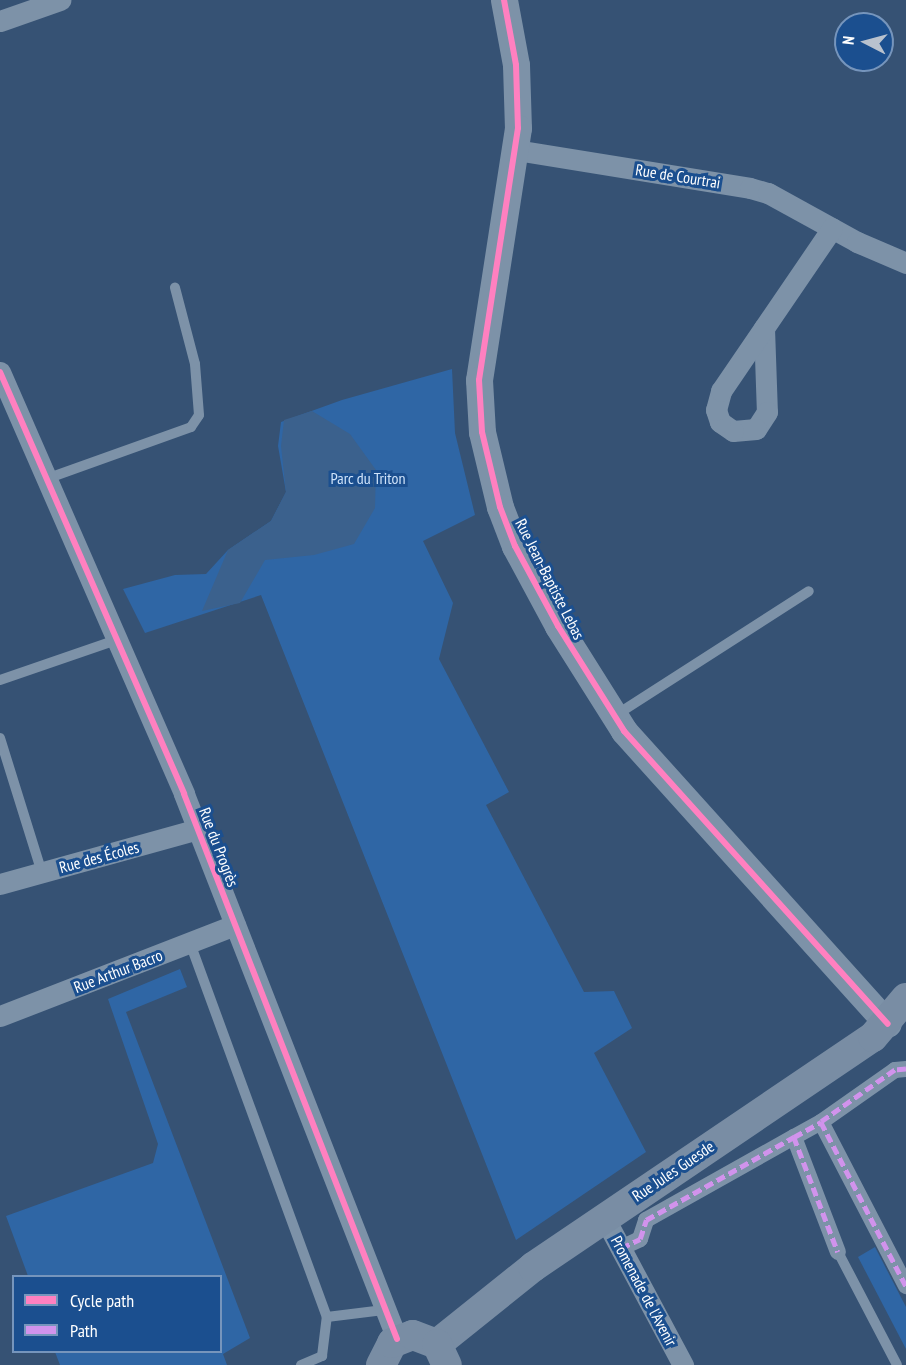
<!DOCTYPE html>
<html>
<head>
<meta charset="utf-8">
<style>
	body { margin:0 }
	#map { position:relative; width:906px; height:1365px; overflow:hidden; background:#365274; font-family:"PT Sans Narrow",sans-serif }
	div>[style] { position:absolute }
	.green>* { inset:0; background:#2f66a5 }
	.water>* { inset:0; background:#3b618d }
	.service>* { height:10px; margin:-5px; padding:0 5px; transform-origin:5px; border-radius:5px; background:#7d92a8 }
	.pedestrian>* { height:16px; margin:-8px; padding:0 8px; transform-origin:8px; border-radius:8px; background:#7d92a8 }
	.minor>* { height:21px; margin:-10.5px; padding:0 10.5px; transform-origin:10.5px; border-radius:10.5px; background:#7d92a8 }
	.tertiary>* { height:27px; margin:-13.5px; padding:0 13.5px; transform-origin:13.5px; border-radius:13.5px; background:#7d92a8 }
	.secondary>* { height:30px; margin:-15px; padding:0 15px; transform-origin:15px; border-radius:15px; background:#798da4 }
	.quiet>* { height:4.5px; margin-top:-2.25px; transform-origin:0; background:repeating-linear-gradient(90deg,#d193ec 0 9px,transparent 0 13.5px) }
	.cycleway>* { height:6px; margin:-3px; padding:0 3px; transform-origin:3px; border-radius:3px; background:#ff80c0 }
	span { translate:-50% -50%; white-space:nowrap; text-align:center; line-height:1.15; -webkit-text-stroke:6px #1b4f8f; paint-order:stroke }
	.street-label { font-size:16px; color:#fff }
	.park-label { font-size:16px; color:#cfe3fa }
	.legend { position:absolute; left:12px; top:1275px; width:210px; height:78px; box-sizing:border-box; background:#1b4f8f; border:2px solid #7695bc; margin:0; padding:8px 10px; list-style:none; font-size:18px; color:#fff }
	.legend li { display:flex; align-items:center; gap:12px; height:30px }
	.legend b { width:30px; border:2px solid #7695bc }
	.north { position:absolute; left:834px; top:12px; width:60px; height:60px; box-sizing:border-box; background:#1b4f8f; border:2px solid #7695bc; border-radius:50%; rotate:276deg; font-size:16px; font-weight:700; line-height:24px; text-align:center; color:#fff }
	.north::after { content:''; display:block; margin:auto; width:21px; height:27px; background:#b9c2ce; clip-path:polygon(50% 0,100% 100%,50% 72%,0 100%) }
</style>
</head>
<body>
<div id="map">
	<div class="green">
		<i style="clip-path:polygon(452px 369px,455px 433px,475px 515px,423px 541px,453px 603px,439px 659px,509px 792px,486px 805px,584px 992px,614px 991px,632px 1028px,594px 1053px,646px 1152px,516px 1240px,261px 595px,145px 633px,123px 589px,175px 575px,206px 574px,228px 550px,271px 521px,286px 492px,278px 446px,281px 422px,342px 400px)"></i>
		<i style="clip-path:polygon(180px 969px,187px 987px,126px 1012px,250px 1338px,223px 1354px,227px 1365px,60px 1365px,55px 1352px,220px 1352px,220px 1276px,28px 1276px,6px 1216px,153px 1163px,158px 1144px,108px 999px)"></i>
		<i style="clip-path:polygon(875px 1247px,906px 1307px,906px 1349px,858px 1257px)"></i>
	</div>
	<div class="water">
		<i style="clip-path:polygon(312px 411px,350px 434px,376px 470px,375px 508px,354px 544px,314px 555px,265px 560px,240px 603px,202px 611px,228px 550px,271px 521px,286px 492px,281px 446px,284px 420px)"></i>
	</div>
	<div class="service">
		<i style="left:46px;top:479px;width:154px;rotate:-19.7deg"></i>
		<i style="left:191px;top:427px;width:14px;rotate:-56deg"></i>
		<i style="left:199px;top:415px;width:51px;rotate:-94.5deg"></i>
		<i style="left:195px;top:364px;width:79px;rotate:-104.7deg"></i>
		<i style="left:0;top:680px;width:123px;rotate:-19deg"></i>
		<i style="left:616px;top:715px;width:229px;rotate:-32.7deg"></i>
		<i style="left:0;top:738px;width:141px;rotate:72.7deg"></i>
		<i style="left:190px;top:943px;width:398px;rotate:69.9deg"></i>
		<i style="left:327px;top:1317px;width:57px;rotate:-7deg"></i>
		<i style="left:838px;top:1252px;width:127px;rotate:62.4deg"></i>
		<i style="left:301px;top:1365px;width:23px;rotate:-23deg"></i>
		<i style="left:322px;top:1356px;width:39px;rotate:-83deg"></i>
	</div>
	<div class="pedestrian">
		<i style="left:906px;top:1069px;width:11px;rotate:175deg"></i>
		<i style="left:895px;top:1070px;width:90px;rotate:144.9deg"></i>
		<i style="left:821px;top:1122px;width:185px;rotate:62.6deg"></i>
		<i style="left:794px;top:1137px;width:31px;rotate:-29deg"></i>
		<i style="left:621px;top:1248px;width:21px;rotate:-25deg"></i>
		<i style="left:640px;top:1239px;width:20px;rotate:-72deg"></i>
		<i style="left:646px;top:1220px;width:170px;rotate:-29.3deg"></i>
		<i style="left:794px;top:1137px;width:123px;rotate:69.1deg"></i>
	</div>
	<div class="minor">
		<i style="left:0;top:21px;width:64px;rotate:-19.3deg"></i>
		<i style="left:516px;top:150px;width:237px;rotate:9.2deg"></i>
		<i style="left:750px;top:188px;width:19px;rotate:16deg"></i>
		<i style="left:768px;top:193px;width:102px;rotate:28.8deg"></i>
		<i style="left:857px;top:242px;width:53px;rotate:23.2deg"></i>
		<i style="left:764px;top:328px;width:84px;rotate:88deg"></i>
		<i style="left:767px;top:412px;width:20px;rotate:123deg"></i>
		<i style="left:756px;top:429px;width:23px;rotate:175deg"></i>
		<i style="left:733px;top:431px;width:16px;rotate:-145deg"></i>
		<i style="left:720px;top:422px;width:13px;rotate:-108deg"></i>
		<i style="left:716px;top:410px;width:20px;rotate:-75deg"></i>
		<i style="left:721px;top:391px;width:197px;rotate:-55.7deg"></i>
		<i style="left:0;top:372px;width:460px;rotate:66.4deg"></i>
		<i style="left:184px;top:794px;width:585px;rotate:68.65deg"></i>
		<i style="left:0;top:884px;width:205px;rotate:-15.5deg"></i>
		<i style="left:0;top:1016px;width:252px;rotate:-21.2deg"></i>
		<i style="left:604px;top:1217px;width:168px;rotate:61.9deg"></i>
	</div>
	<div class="tertiary">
		<i style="left:504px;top:0;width:66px;rotate:79.5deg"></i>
		<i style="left:516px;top:65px;width:63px;rotate:88.2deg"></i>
		<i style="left:518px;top:128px;width:255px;rotate:98.8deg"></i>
		<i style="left:479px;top:380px;width:52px;rotate:86.7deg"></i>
		<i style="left:482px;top:432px;width:77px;rotate:76.5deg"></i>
		<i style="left:500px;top:507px;width:42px;rotate:69deg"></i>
		<i style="left:515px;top:546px;width:91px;rotate:61.7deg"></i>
		<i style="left:558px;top:626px;width:124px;rotate:57.8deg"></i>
		<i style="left:624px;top:731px;width:394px;rotate:48deg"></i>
	</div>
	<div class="secondary">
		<i style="left:437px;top:1344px;width:123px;rotate:-38.7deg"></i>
		<i style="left:533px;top:1267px;width:410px;rotate:-34.1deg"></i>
		<i style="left:873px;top:1037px;width:51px;rotate:-49.8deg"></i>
		<i style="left:381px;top:1365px;width:25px;rotate:-63deg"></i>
		<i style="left:392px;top:1343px;width:22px;rotate:-21deg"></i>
		<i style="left:413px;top:1335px;width:26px;rotate:21deg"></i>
		<i style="left:437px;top:1344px;width:23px;rotate:65deg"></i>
	</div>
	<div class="quiet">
		<i style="left:906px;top:1069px;width:11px;rotate:175deg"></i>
		<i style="left:895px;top:1070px;width:90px;rotate:144.9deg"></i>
		<i style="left:821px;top:1122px;width:185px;rotate:62.6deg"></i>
		<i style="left:794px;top:1137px;width:31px;rotate:-29deg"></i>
		<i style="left:621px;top:1248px;width:21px;rotate:-25deg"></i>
		<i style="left:640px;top:1239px;width:20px;rotate:-72deg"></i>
		<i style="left:646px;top:1220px;width:170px;rotate:-29.3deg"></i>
		<i style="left:794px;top:1137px;width:123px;rotate:69.1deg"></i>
	</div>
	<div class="cycleway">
		<i style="left:504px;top:0;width:66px;rotate:79.5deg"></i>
		<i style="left:516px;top:65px;width:63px;rotate:88.2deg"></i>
		<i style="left:518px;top:128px;width:255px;rotate:98.8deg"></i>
		<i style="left:479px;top:380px;width:52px;rotate:86.7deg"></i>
		<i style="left:482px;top:432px;width:77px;rotate:76.5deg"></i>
		<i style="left:500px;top:507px;width:42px;rotate:69deg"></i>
		<i style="left:515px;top:546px;width:91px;rotate:61.7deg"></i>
		<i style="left:558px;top:626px;width:124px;rotate:57.8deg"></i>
		<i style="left:624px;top:731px;width:394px;rotate:48deg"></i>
		<i style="left:0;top:372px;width:460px;rotate:66.4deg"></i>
		<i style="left:184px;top:794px;width:585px;rotate:68.65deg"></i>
	</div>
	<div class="street-label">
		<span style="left:678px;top:176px;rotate:9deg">Rue de Courtrai</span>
		<span style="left:550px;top:579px;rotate:63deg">Rue Jean-Baptiste Lebas</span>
		<span style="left:219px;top:847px;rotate:69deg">Rue du Progrès</span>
		<span style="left:99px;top:857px;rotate:-15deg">Rue des Écoles</span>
		<span style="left:118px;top:971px;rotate:-21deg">Rue Arthur Bacro</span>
		<span style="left:673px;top:1171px;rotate:-34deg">Rue Jules Guesde</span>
		<span style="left:644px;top:1291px;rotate:62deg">Promenade de l'Avenir</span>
	</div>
	<div class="park-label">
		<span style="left:368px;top:478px">Parc du Triton</span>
	</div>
	<ul class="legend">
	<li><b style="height:8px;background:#ff80c0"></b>Cycle path</li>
	<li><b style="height:8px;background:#d193ec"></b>Path</li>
	</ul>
	<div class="north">N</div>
</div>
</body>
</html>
